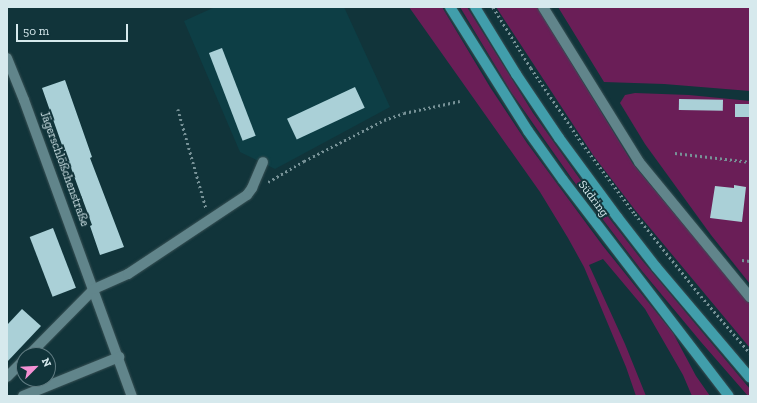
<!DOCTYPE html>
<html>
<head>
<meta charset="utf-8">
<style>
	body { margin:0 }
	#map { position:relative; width:757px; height:403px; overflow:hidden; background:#11343a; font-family:"Zilla Slab",serif }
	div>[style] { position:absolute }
	.built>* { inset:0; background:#0d3e45 }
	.green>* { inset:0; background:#6a1e57 }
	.building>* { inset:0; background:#aad0d7; transform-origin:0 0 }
	.path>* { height:2.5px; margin-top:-1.25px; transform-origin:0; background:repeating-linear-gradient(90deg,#779297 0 2px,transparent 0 5px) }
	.roads { filter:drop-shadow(0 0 1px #395155) drop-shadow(0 0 1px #395155) }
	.minor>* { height:10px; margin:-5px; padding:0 5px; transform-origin:5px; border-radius:5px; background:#61858b }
	.major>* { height:10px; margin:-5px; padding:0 5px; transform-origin:5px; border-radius:5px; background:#419eab }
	span { translate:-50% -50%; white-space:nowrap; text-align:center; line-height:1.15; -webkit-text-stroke:4px #11343a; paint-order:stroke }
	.street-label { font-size:12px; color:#d6e9ed }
	.frame { position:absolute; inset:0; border:8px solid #d6e9ed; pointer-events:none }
	.north { position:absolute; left:16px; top:347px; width:40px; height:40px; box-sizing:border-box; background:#11343a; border:1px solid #607c82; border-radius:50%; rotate:66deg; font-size:11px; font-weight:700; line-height:16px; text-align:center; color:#d6e9ed }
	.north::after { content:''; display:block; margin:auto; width:14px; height:18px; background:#f491d4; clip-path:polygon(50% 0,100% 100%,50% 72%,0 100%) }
	.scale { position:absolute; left:16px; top:24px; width:112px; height:18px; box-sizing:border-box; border:2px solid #d6e9ed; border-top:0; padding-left:5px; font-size:12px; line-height:14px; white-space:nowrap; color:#d6e9ed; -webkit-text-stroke:3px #11343a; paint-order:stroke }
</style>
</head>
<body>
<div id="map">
	<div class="built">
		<i style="clip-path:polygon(215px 7px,344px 7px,390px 107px,275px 169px,240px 152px,184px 21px)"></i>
	</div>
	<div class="green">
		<i style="clip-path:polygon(409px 7px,442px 7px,490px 87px,527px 143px,603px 246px,673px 333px,696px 376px,710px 396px,692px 396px,683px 375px,645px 309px,603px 259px,589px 265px,625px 344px,646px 396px,636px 396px,626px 367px,584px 267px,568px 238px,540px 192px)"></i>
		<i style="clip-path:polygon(460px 7px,467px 7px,533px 113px,592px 196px,641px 259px,750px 389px,750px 396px,748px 396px,701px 342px,642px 271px,572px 179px,511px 92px)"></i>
		<i style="clip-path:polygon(496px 7px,537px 7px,633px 164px,750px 304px,750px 348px,635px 210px,593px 155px)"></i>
		<i style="clip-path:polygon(558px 7px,750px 7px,750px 91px,664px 84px,604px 82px)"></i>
		<i style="clip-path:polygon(635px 93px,689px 95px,750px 101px,750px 284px,711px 235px,645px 144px,620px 103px,625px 95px)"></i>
	</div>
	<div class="building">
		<i style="left:222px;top:48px;width:94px;height:14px;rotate:69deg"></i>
		<i style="clip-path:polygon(65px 80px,92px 157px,90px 158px,124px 247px,100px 255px,90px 226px,92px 225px,70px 165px,69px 165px,42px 88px)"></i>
		<i style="left:355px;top:87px;width:23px;height:75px;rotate:65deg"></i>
		<i style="left:679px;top:99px;width:44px;height:11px;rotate:1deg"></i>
		<i style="left:735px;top:104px;width:15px;height:13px"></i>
		<i style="clip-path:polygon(734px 185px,746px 187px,742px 222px,710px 218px,715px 186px,734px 188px)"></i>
		<i style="left:53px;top:228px;width:64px;height:25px;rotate:69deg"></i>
		<i style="clip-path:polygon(22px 309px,41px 326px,7px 362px,7px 325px)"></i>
	</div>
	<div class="path">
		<i style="left:493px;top:7px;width:72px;rotate:58.1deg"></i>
		<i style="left:531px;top:68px;width:91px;rotate:55.8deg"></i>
		<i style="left:582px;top:143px;width:89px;rotate:53.3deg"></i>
		<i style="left:635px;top:214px;width:105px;rotate:51.2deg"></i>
		<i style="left:701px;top:296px;width:75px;rotate:49.3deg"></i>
		<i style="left:178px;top:109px;width:103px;rotate:74.2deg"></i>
		<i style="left:675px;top:153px;width:76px;rotate:6.8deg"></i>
		<i style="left:268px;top:182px;width:42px;rotate:-30.3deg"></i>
		<i style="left:304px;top:161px;width:90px;rotate:-27.1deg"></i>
		<i style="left:384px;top:120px;width:21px;rotate:-19deg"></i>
		<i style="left:404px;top:113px;width:57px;rotate:-12.1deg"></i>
		<i style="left:742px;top:260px;width:8px;rotate:7deg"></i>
	</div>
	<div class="roads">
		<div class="minor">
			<i style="left:543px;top:7px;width:182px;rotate:58.2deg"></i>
			<i style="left:639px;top:162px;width:175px;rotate:50.6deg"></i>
			<i style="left:7px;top:58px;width:45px;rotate:68deg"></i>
			<i style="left:24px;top:100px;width:315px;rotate:70deg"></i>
			<i style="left:29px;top:355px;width:93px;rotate:-45.4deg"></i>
			<i style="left:94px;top:289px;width:37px;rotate:-24deg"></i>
			<i style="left:128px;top:274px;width:143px;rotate:-33.6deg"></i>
			<i style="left:247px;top:195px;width:9px;rotate:-54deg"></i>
			<i style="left:252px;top:188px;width:28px;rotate:-67deg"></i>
			<i style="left:7px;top:377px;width:24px;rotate:-45deg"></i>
			<i style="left:23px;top:396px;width:104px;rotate:-22.1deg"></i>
		</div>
		<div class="major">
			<i style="left:450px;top:7px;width:146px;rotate:57.8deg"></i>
			<i style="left:528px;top:131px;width:60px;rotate:54.5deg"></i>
			<i style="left:563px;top:180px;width:272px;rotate:52.5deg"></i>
			<i style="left:475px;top:7px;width:79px;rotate:58.5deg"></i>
			<i style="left:516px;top:74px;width:77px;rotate:56.1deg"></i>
			<i style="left:559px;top:138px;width:99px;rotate:53.6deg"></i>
			<i style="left:618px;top:218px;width:62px;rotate:52.2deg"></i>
			<i style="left:656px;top:267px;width:145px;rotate:49.7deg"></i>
		</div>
	</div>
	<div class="street-label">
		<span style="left:64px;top:169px;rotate:70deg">Jägerschlößchenstraße</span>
		<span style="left:593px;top:199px;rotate:53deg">Südring</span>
	</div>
	<div class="frame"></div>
	<div class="north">N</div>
	<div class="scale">50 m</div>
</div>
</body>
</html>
